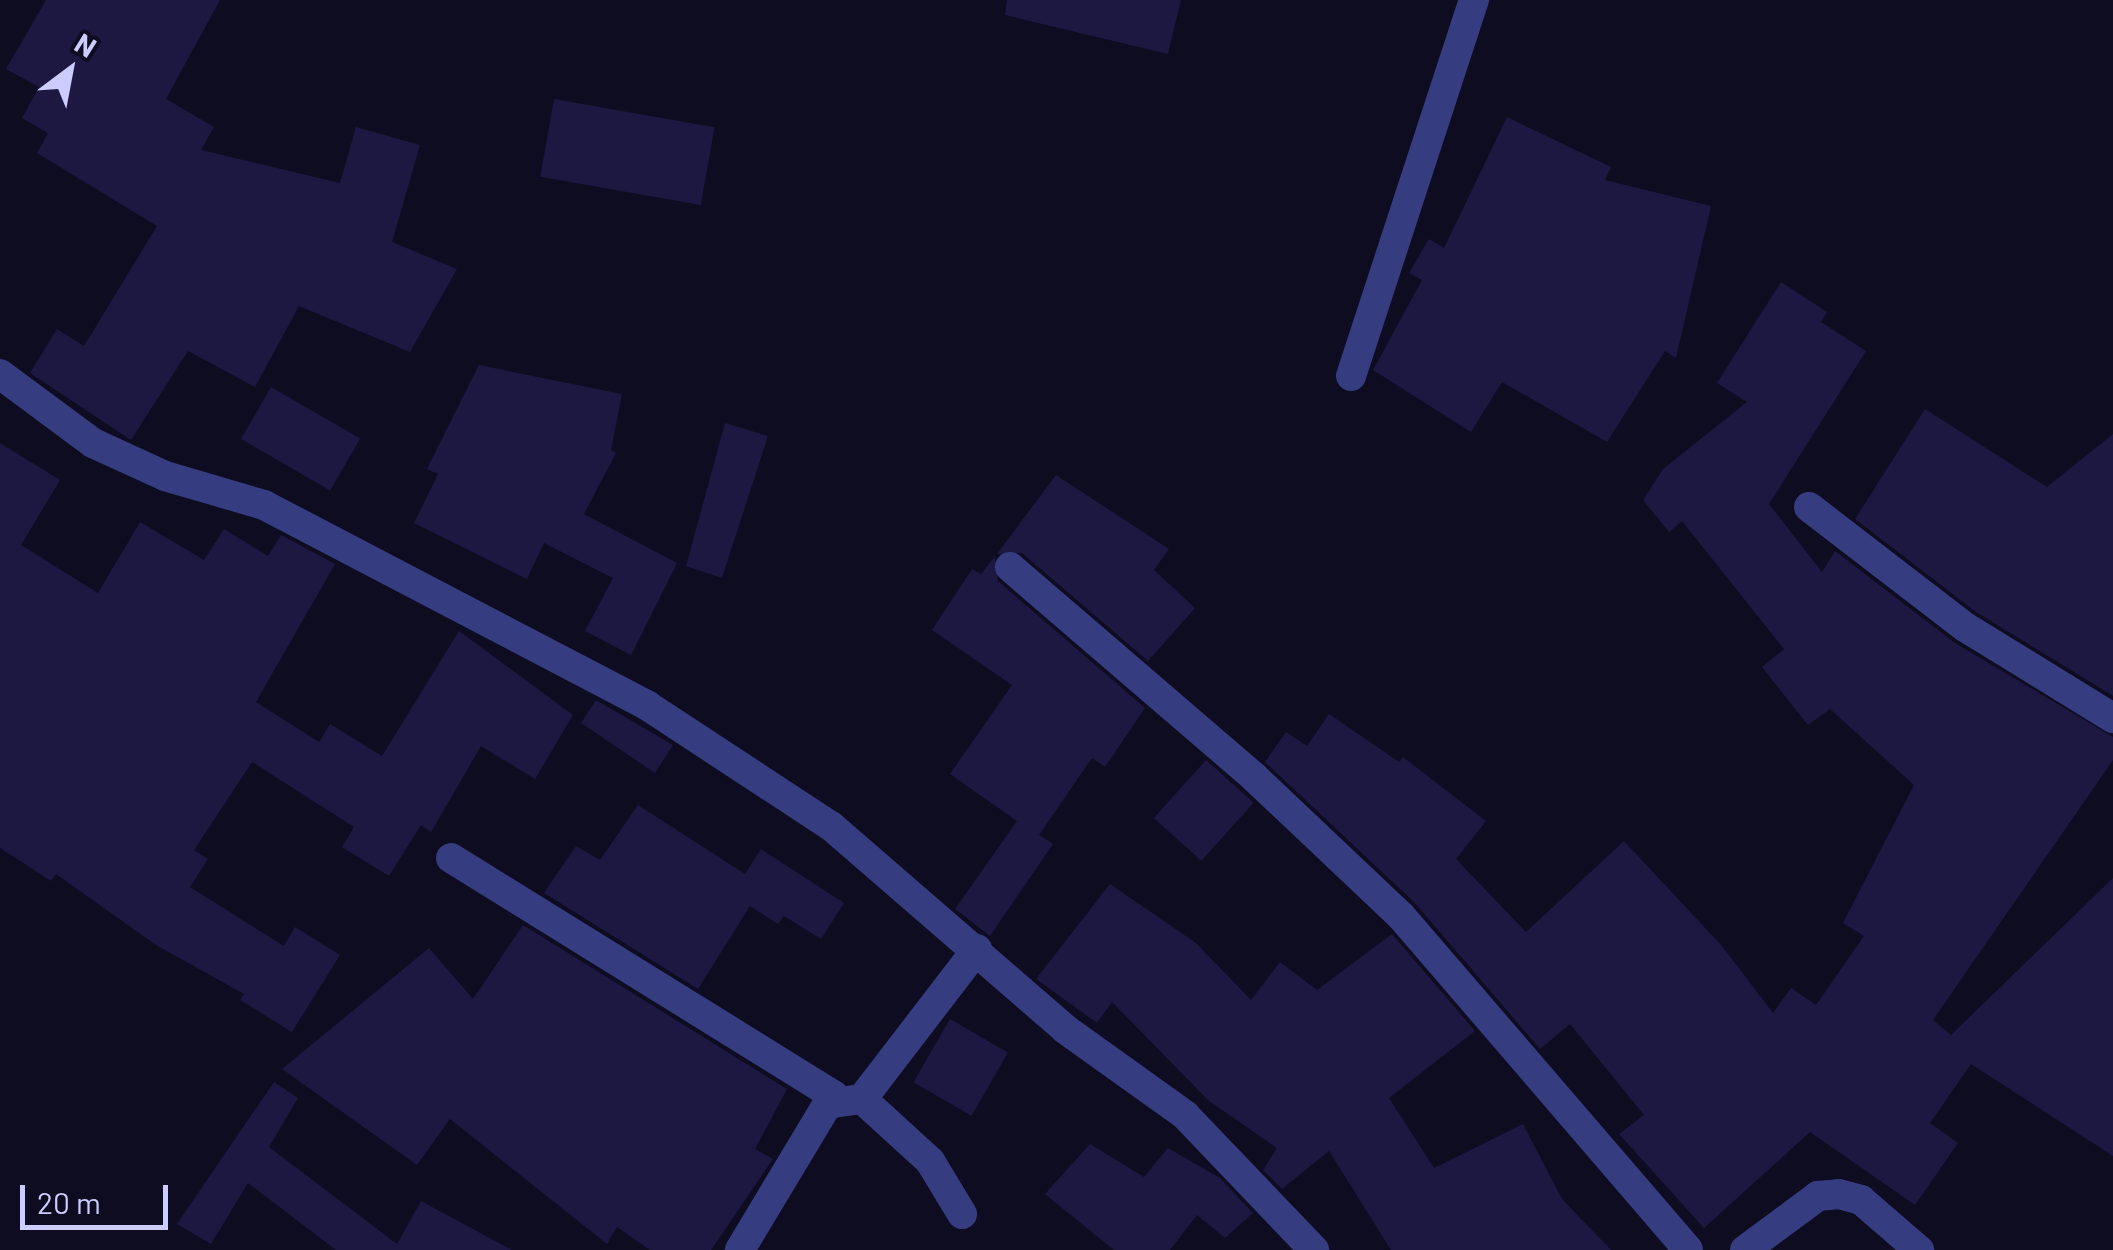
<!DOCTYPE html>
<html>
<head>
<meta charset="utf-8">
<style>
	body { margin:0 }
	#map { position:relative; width:2113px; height:1250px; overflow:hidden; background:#0d0c20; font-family:Barlow,sans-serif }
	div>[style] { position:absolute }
	.building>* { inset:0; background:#1c1842; transform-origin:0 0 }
	.minor>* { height:30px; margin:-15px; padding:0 15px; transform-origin:15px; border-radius:15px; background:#363c80 }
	span { translate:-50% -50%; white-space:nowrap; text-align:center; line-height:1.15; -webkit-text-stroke:10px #0d0c20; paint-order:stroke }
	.north { position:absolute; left:20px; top:20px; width:100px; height:100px; -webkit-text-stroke:8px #0d0c20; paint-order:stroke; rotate:32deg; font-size:28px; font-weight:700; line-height:40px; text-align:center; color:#ccf }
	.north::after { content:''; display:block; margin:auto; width:35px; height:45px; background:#ccf; clip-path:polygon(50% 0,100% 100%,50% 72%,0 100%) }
	.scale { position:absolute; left:20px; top:1185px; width:148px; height:45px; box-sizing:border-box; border:5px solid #ccf; border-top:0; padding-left:12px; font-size:30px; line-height:35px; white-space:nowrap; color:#ccf; -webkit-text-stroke:8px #0d0c20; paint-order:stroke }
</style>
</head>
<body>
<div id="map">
	<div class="building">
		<i style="clip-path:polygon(46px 0,220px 0,166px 99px,214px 127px,201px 150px,340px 183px,356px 127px,420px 145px,392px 242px,457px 269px,410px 352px,299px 306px,255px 387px,188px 351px,131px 440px,30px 373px,57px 329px,84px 346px,157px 226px,37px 153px,48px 133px,22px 118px,39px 87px,6px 69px)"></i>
		<i style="clip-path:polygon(1007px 0,1181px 0,1168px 54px,1005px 15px)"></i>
		<i style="left:554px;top:99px;width:163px;height:79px;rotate:10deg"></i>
		<i style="clip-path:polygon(1507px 117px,1611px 167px,1605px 180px,1711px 206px,1676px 358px,1665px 351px,1607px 442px,1502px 382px,1471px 432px,1373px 370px,1422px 280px,1409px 273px,1429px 239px,1444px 248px)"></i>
		<i style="clip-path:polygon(1781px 282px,1827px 312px,1821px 322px,1866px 351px,1769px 504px,1822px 572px,1835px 551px,1955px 643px,2113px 737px,2113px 760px,1933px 1020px,1951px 1035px,2113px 878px,2113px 1156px,1971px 1064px,1930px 1123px,1958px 1143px,1915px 1205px,1810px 1132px,1704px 1228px,1619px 1134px,1644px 1115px,1570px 1024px,1540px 1049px,1414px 902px,1265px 762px,1286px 732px,1307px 746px,1329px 714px,1399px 762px,1403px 757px,1486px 821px,1456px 859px,1526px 932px,1624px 841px,1722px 946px,1773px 1013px,1791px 988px,1816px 1005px,1864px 936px,1843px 923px,1914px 785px,1830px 709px,1808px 725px,1762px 667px,1784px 649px,1682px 521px,1669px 532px,1643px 500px,1663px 469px,1747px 402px,1717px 383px)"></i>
		<i style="clip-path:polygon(479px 365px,622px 394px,611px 450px,616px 453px,584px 514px,677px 563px,631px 655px,585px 631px,613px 578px,544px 543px,527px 579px,414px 523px,438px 474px,427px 469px)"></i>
		<i style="left:271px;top:387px;width:103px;height:60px;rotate:30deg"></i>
		<i style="clip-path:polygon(1925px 409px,2047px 487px,2113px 434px,2113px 696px,1976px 612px,1855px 519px)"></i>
		<i style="clip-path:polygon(725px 423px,768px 436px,722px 578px,686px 566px)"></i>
		<i style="clip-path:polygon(0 443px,60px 480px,21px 545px,98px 593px,140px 522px,204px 560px,224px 529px,268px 556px,281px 535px,335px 564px,256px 702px,319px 742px,330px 724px,382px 756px,459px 631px,573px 715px,535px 779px,481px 746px,431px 832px,421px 825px,389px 876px,342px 847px,354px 827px,252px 762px,194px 850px,208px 859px,190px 887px,284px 946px,295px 927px,340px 955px,292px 1032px,240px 1000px,244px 994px,156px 945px,56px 874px,51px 881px,0 848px)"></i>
		<i style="clip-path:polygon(1056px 475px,1169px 549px,1154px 570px,1195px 608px,1148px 661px,1022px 553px,997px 554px)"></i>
		<i style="clip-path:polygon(995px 556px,998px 581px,1145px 708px,1105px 767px,1092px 758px,1039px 835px,1053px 844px,990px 936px,955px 909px,1017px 821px,950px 774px,1012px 685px,932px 630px,972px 569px,981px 574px)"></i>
		<i style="clip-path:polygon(596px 700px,673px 745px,655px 773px,581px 723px)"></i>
		<i style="left:1206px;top:760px;width:64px;height:78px;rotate:42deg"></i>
		<i style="clip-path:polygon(638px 805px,745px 874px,761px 849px,844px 903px,821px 939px,784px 916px,778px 924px,750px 906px,698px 989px,544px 893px,576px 846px,600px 860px)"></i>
		<i style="clip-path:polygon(1110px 884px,1196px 943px,1251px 1000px,1280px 962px,1317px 990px,1392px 934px,1475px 1031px,1389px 1098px,1434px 1168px,1523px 1124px,1562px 1199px,1611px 1250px,1391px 1250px,1329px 1151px,1282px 1189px,1263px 1170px,1277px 1148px,1209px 1101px,1112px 1002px,1097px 1023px,1036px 979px)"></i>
		<i style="clip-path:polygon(523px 925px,787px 1089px,755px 1149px,773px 1159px,711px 1250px,650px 1250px,617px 1227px,607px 1244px,450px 1119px,417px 1165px,282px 1069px,429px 948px,473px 999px)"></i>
		<i style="left:950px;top:1019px;width:67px;height:73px;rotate:30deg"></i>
		<i style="clip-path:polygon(274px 1082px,298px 1098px,269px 1147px,397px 1244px,421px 1201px,512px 1250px,336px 1250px,248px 1183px,211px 1244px,177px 1224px)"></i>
		<i style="clip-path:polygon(1090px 1144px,1144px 1177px,1168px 1148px,1220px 1178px,1253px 1213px,1225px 1238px,1197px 1215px,1170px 1250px,1114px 1250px,1045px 1194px)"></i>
	</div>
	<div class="minor">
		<i style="left:0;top:374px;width:116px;rotate:36.6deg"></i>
		<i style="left:93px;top:443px;width:79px;rotate:24.6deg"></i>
		<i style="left:165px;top:476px;width:103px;rotate:16.3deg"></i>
		<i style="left:264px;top:505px;width:433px;rotate:27.6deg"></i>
		<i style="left:648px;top:706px;width:219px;rotate:33.3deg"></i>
		<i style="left:831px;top:826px;width:310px;rotate:40.9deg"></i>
		<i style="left:1065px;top:1029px;width:148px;rotate:35.6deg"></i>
		<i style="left:1185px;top:1115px;width:187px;rotate:46.3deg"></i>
		<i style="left:1351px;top:376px;width:396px;rotate:-71.9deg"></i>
		<i style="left:1809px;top:507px;width:197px;rotate:37.6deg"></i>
		<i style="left:1965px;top:627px;width:174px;rotate:31.6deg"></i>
		<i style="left:1010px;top:567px;width:323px;rotate:40.7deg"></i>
		<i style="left:1255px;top:778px;width:201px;rotate:43.4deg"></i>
		<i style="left:1401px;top:916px;width:440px;rotate:49.3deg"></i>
		<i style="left:451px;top:858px;width:450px;rotate:31.8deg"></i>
		<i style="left:833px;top:1095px;width:181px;rotate:121deg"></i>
		<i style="left:862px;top:1099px;width:92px;rotate:42.4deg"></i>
		<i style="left:930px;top:1161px;width:62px;rotate:58.9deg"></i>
		<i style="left:833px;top:1103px;width:29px;rotate:-8deg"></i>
		<i style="left:862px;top:1099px;width:189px;rotate:-52.5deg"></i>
		<i style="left:1745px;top:1250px;width:91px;rotate:-36.5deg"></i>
		<i style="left:1818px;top:1196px;width:21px;rotate:-5deg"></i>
		<i style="left:1839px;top:1194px;width:23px;rotate:15deg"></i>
		<i style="left:1861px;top:1200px;width:77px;rotate:40.8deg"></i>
	</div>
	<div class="north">N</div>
	<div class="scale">20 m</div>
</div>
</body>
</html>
